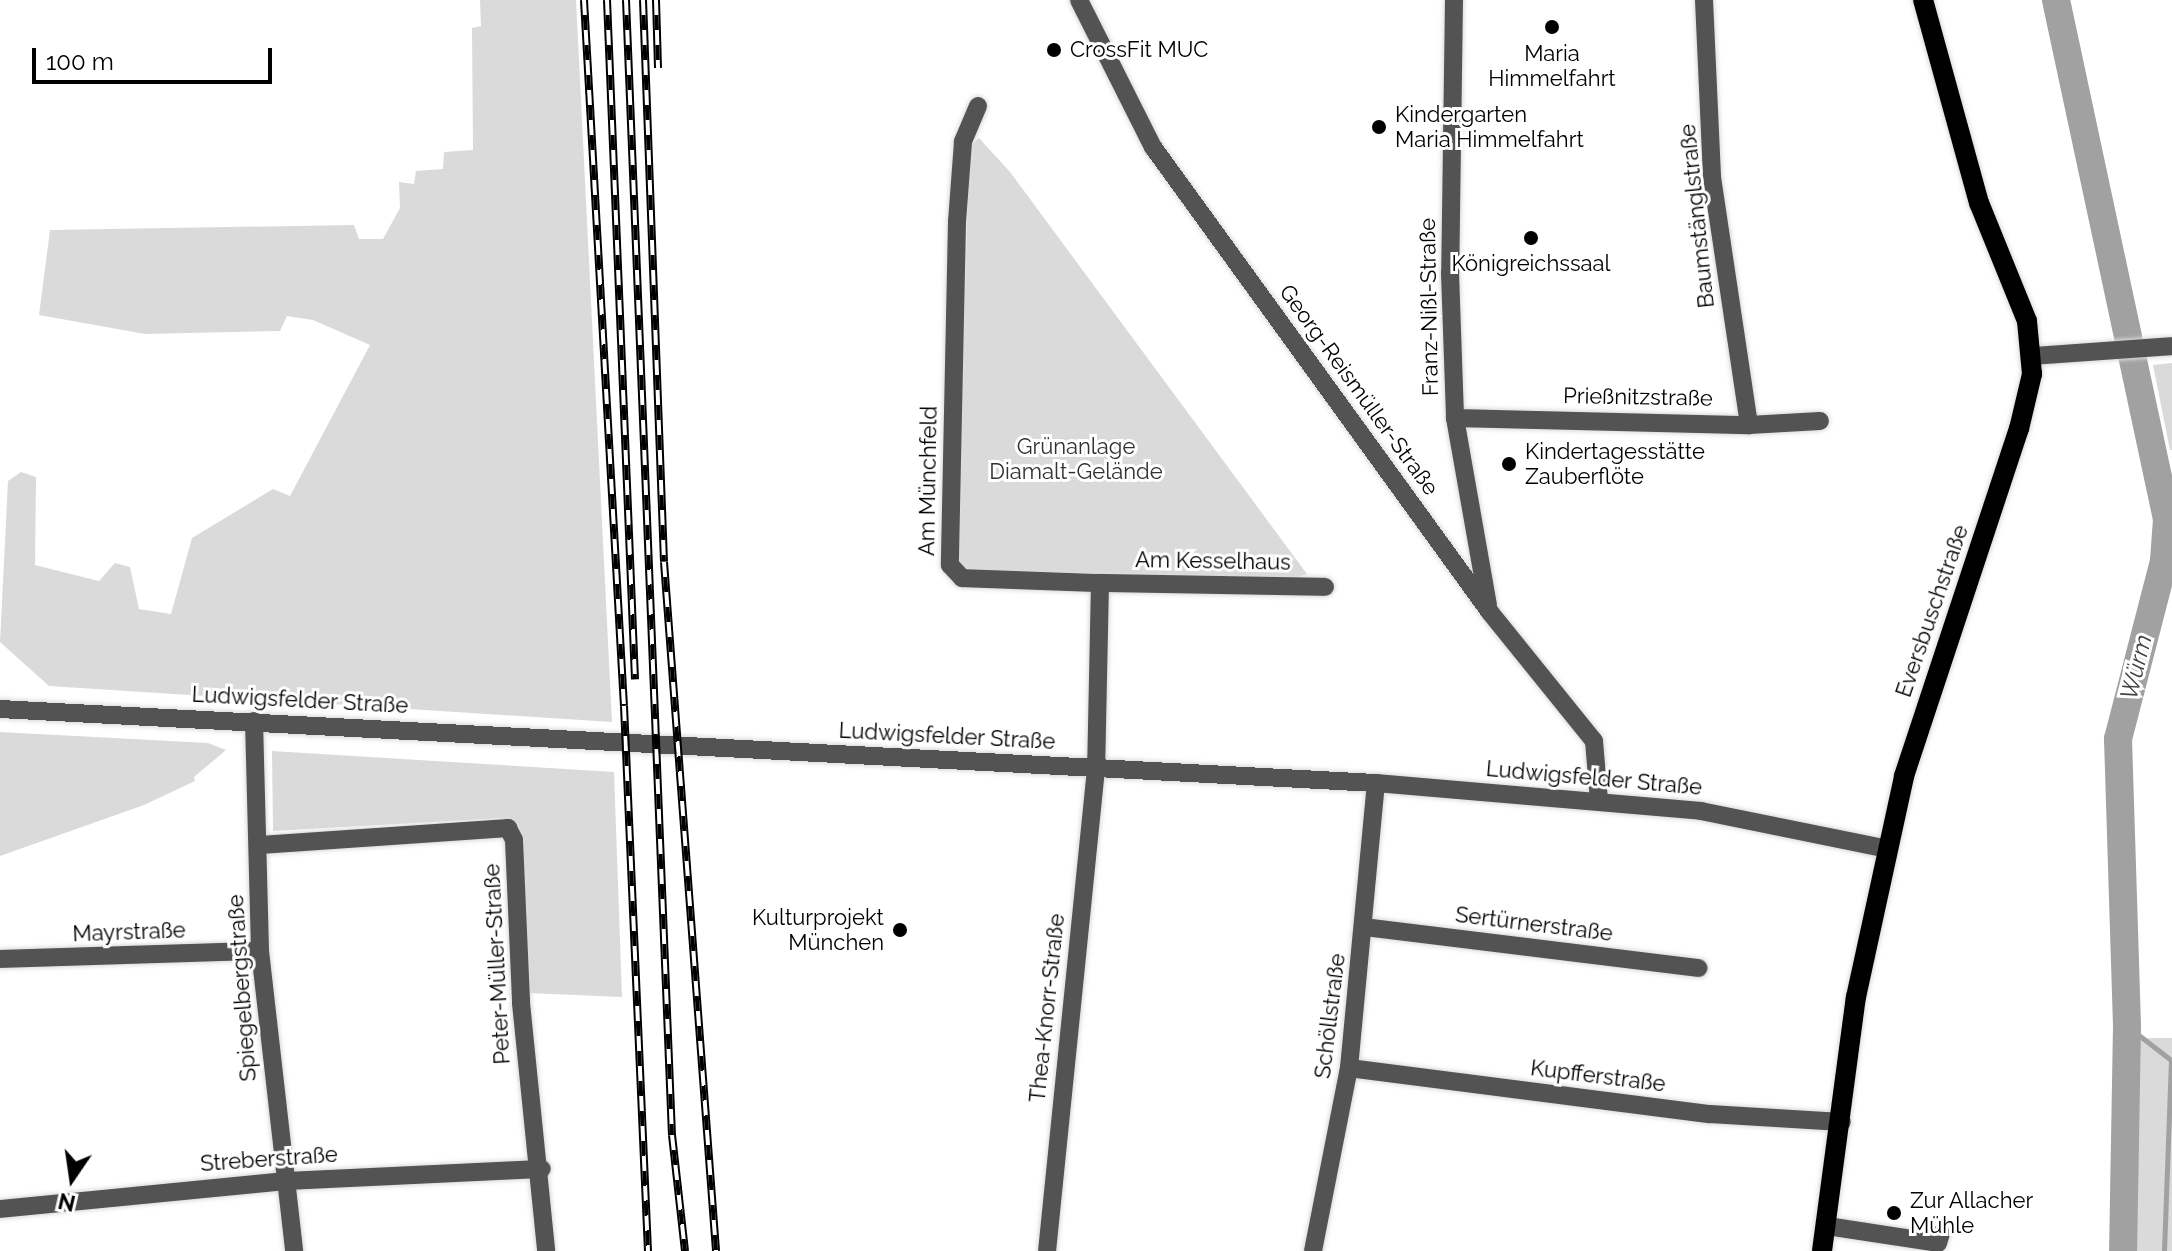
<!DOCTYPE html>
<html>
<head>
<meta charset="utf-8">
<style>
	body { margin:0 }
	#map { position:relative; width:2172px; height:1251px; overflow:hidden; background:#fff; font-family:Raleway,sans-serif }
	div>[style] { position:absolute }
	.green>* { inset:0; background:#dadada; transform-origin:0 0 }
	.stream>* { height:5px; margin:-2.5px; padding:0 2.5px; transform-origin:2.5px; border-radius:2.5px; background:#a1a1a1 }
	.river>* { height:28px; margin:-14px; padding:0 14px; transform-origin:14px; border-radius:14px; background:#a1a1a1 }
	.roads { filter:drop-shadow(0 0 2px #dbdbdb) drop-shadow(0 0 2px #dbdbdb) }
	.minor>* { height:18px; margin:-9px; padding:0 9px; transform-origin:9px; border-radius:9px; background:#535353 }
	.major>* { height:20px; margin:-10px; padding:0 10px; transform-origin:10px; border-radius:10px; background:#000 }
	.rail>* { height:8px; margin-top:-4px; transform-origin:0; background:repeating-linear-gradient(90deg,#fff 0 15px,#000 0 30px); box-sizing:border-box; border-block:2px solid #000 }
	.dots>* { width:22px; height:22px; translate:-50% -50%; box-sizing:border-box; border:4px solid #fff; border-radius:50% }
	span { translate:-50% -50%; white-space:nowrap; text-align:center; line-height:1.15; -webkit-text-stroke:6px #fff; paint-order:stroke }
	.poi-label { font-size:22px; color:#000 }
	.left { translate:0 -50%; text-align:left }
	.right { translate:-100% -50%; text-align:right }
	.street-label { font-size:22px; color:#000 }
	.park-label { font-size:22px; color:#313131 }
	.water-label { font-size:24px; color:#424242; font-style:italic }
	.north { position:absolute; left:32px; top:1139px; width:80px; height:80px; -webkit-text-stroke:6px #fff; paint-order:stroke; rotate:193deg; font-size:22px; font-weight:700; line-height:32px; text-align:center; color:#000 }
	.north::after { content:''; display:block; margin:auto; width:28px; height:36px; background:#000; clip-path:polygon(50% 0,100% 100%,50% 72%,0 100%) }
	.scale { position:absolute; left:32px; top:48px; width:240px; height:36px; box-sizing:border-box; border:4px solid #000; border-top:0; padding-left:10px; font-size:24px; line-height:28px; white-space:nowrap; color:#000; -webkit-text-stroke:6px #fff; paint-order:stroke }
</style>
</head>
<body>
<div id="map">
	<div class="green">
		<i style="clip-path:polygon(480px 0,576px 0,612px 722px,49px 686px,0 642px,8px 481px,21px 472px,36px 477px,35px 565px,99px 581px,115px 563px,130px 567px,139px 609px,171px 614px,192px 538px,273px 489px,290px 496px,370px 345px,313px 320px,287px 316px,280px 331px,145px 334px,39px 315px,50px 230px,354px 225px,359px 239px,383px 239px,400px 208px,399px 182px,414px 184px,416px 171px,443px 169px,444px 152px,473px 150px,472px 28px,481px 26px)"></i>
		<i style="clip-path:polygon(979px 138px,1010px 172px,1307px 574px,1289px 580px,967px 570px,957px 560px,969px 161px,970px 146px)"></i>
		<i style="clip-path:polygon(2172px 363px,2172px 450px,2170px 450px,2153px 365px)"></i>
		<i style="clip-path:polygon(0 732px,208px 743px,226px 750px,194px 777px,195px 781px,144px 805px,0 856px)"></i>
		<i style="clip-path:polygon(272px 751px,614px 772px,622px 997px,528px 993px,519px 833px,503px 818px,273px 831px)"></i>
		<i style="left:2172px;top:1038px;width:213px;height:41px;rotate:90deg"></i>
	</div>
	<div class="stream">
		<i style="left:2127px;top:1026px;width:56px;rotate:37.7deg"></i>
		<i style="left:2171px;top:1060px;width:191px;rotate:92.1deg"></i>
	</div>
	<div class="river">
		<i style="left:2056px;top:0;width:531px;rotate:77.93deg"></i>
		<i style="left:2167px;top:519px;width:42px;rotate:94.1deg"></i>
		<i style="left:2164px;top:561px;width:184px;rotate:104.5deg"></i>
		<i style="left:2118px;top:739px;width:287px;rotate:88.2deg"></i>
		<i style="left:2127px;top:1026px;width:225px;rotate:91deg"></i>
	</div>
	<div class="roads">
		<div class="minor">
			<i style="left:1079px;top:0;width:165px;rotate:63.3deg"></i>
			<i style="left:1153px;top:147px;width:573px;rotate:54.09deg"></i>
			<i style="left:1489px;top:611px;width:167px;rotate:51.1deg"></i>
			<i style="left:1594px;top:741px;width:60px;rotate:85.2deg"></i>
			<i style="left:1454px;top:0;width:273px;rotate:90.8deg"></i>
			<i style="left:1450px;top:273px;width:145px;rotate:88deg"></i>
			<i style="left:1455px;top:418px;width:190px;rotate:80deg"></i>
			<i style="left:1704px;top:0;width:177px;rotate:87.4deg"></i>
			<i style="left:1712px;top:177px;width:251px;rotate:81.5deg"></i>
			<i style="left:978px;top:106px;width:39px;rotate:113deg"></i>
			<i style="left:963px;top:142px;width:80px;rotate:94.3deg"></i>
			<i style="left:957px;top:222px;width:343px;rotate:91.2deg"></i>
			<i style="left:950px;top:565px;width:18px;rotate:47deg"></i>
			<i style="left:962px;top:578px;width:138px;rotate:2.1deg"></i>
			<i style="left:1100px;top:583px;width:186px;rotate:91.2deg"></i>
			<i style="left:1096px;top:769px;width:484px;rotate:95.8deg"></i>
			<i style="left:2033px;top:356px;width:139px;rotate:-4.1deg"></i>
			<i style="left:1455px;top:418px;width:294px;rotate:1.4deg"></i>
			<i style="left:1749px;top:425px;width:71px;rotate:-3.2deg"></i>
			<i style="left:1100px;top:583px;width:225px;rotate:1deg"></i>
			<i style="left:0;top:709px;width:1378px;rotate:3.08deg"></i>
			<i style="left:1376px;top:783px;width:326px;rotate:4.9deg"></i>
			<i style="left:1701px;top:811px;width:190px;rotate:11.5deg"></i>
			<i style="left:254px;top:721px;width:230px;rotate:88.5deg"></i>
			<i style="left:260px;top:951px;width:302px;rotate:83.5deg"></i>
			<i style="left:260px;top:845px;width:249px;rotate:-3.9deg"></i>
			<i style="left:508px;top:828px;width:13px;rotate:63deg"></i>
			<i style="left:514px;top:840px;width:163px;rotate:87.5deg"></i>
			<i style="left:521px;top:1003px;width:249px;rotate:84.2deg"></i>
			<i style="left:1364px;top:927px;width:337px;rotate:7deg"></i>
			<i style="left:0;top:959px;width:260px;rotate:-1.8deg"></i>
			<i style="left:1349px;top:1068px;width:364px;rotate:7.3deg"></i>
			<i style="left:1710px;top:1114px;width:132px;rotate:3.5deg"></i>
			<i style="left:0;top:1209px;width:286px;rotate:-5.6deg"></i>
			<i style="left:285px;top:1181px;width:257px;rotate:-2.7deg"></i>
			<i style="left:1827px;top:1226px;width:112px;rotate:8.7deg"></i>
			<i style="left:1938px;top:1243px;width:10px;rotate:-73deg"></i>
			<i style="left:1313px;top:1251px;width:187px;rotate:-78.9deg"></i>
			<i style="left:1349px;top:1068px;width:286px;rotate:-84.6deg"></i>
		</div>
		<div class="major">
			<i style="left:1822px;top:1251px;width:256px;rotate:-82.4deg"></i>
			<i style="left:1856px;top:997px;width:226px;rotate:-77.7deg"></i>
			<i style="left:1904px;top:776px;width:366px;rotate:-71.7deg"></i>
			<i style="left:2019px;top:429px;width:57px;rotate:-76.7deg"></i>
			<i style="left:2032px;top:374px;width:53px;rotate:-95.4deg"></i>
			<i style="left:2027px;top:321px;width:127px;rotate:-112.1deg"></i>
			<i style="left:1979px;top:203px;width:211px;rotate:-105.4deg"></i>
		</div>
	</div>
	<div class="rail">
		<i style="left:584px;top:0;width:707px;rotate:86.76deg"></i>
		<i style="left:624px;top:706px;width:546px;rotate:87.48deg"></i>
		<i style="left:607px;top:0;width:680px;rotate:87.64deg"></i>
		<i style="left:626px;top:0;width:1136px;rotate:87.68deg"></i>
		<i style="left:672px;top:1135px;width:117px;rotate:83.6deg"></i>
		<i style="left:643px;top:0;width:562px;rotate:87.86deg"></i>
		<i style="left:664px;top:562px;width:691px;rotate:85.68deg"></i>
		<i style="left:656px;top:0;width:68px;rotate:88.3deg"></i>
	</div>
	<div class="dots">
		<i style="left:1552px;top:27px;background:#000"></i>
		<i style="left:1054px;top:50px;background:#000"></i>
		<i style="left:1379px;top:127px;background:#000"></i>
		<i style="left:1531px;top:238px;background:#000"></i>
		<i style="left:1509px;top:464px;background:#000"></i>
		<i style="left:900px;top:930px;background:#000"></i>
		<i style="left:1894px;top:1213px;background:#000"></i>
	</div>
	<div class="poi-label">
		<span class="left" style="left:1070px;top:50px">CrossFit MUC</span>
		<span style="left:1552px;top:66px">Maria<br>Himmelfahrt</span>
		<span class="left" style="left:1395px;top:127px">Kindergarten<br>Maria Himmelfahrt</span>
		<span style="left:1531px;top:264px">Königreichssaal</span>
		<span class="left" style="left:1525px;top:464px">Kindertagesstätte<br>Zauberflöte</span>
		<span class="right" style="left:884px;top:930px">Kulturprojekt<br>München</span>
		<span class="left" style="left:1910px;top:1213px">Zur Allacher<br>Mühle</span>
	</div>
	<div class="street-label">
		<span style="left:1697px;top:216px;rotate:-96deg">Baumstänglstraße</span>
		<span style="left:1429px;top:307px;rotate:-91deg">Franz-Nißl-Straße</span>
		<span style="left:1359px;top:390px;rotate:54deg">Georg-Reismüller-Straße</span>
		<span style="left:1638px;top:397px;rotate:1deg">Prießnitzstraße</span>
		<span style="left:928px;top:481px;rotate:-89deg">Am Münchfeld</span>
		<span style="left:1213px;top:561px;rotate:1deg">Am Kesselhaus</span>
		<span style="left:1932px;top:611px;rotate:-71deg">Eversbuschstraße</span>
		<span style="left:300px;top:700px;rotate:3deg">Ludwigsfelder Straße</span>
		<span style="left:947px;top:736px;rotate:3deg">Ludwigsfelder Straße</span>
		<span style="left:1594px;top:778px;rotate:5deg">Ludwigsfelder Straße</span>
		<span style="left:1534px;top:924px;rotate:7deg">Sertürnerstraße</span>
		<span style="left:129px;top:932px;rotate:-2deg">Mayrstraße</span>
		<span style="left:497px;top:964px;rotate:-93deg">Peter-Müller-Straße</span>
		<span style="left:242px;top:988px;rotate:-94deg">Spiegelbergstraße</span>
		<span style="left:1047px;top:1008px;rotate:-84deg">Thea-Knorr-Straße</span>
		<span style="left:1330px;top:1016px;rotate:-83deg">Schöllstraße</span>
		<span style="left:1598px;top:1076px;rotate:7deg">Kupfferstraße</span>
		<span style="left:269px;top:1159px;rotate:-4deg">Streberstraße</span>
	</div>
	<div class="park-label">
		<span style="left:1076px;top:459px">Grünanlage<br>Diamalt-Gelände</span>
	</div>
	<div class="water-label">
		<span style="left:2136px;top:667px;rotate:-76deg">Würm</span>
	</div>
	<div class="north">N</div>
	<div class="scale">100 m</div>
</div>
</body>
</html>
